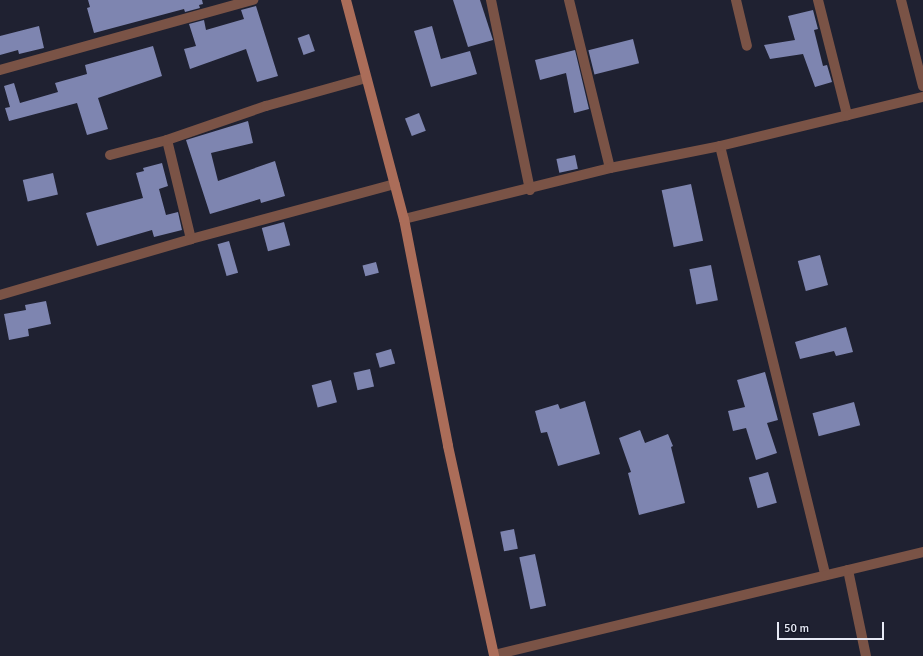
<!DOCTYPE html>
<html>
<head>
<meta charset="utf-8">
<style>
	body { margin:0 }
	#map { position:relative; width:923px; height:656px; overflow:hidden; background:#1f2131; font-family:Signika,sans-serif }
	div>[style] { position:absolute }
	.building>* { inset:0; background:#7e85b0; transform-origin:0 0 }
	.street>* { height:10px; margin:-5px; padding:0 5px; transform-origin:5px; border-radius:5px; background:#7a5346 }
	.secondary>* { height:10px; margin:-5px; padding:0 5px; transform-origin:5px; border-radius:5px; background:#ab6d59 }
	span { translate:-50% -50%; white-space:nowrap; text-align:center; line-height:1.15; -webkit-text-stroke:4px #161827; paint-order:stroke }
	.scale { position:absolute; left:777px; top:622px; width:107px; height:18px; box-sizing:border-box; border:2px solid #e7eaf5; border-top:0; padding-left:5px; font-size:12px; line-height:14px; white-space:nowrap; color:#e7eaf5; -webkit-text-stroke:3px #161827; paint-order:stroke }
</style>
</head>
<body>
<div id="map">
	<div class="building">
		<i style="clip-path:polygon(88px 0,202px 0,203px 4px,199px 5px,200px 8px,185px 12px,184px 9px,94px 33px,87px 8px,90px 7px)"></i>
		<i style="clip-path:polygon(453px 0,480px 0,493px 40px,468px 47px)"></i>
		<i style="clip-path:polygon(256px 6px,278px 76px,257px 82px,246px 49px,190px 69px,184px 49px,196px 46px,189px 24px,204px 20px,206px 30px,244px 19px,241px 10px)"></i>
		<i style="clip-path:polygon(813px 10px,818px 29px,814px 30px,823px 66px,827px 65px,832px 82px,815px 87px,803px 54px,770px 59px,764px 45px,795px 40px,788px 16px)"></i>
		<i style="clip-path:polygon(39px 26px,44px 48px,19px 54px,18px 50px,0 55px,0 36px)"></i>
		<i style="clip-path:polygon(432px 26px,441px 59px,470px 51px,477px 74px,431px 87px,414px 31px)"></i>
		<i style="left:309px;top:34px;width:18px;height:12px;rotate:71deg"></i>
		<i style="left:633px;top:39px;width:25px;height:46px;rotate:76deg"></i>
		<i style="clip-path:polygon(153px 46px,162px 76px,98px 98px,108px 129px,87px 135px,77px 103px,9px 121px,5px 108px,10px 107px,4px 86px,14px 83px,20px 103px,58px 92px,55px 83px,87px 74px,85px 65px)"></i>
		<i style="clip-path:polygon(575px 50px,589px 109px,574px 113px,566px 73px,540px 80px,535px 60px)"></i>
		<i style="left:419px;top:113px;width:19px;height:15px;rotate:69deg"></i>
		<i style="clip-path:polygon(248px 121px,253px 143px,211px 153px,218px 181px,275px 161px,285px 196px,261px 203px,260px 199px,210px 214px,186px 140px)"></i>
		<i style="left:575px;top:155px;width:14px;height:19px;rotate:78deg"></i>
		<i style="clip-path:polygon(162px 163px,168px 186px,159px 189px,166px 215px,178px 212px,182px 230px,154px 237px,152px 230px,97px 246px,86px 213px,143px 198px,136px 173px,144px 171px,143px 168px)"></i>
		<i style="left:53px;top:173px;width:22px;height:31px;rotate:77deg"></i>
		<i style="left:691px;top:184px;width:58px;height:30px;rotate:78deg"></i>
		<i style="left:284px;top:222px;width:24px;height:23px;rotate:75deg"></i>
		<i style="left:229px;top:241px;width:33px;height:12px;rotate:74deg"></i>
		<i style="left:820px;top:255px;width:31px;height:23px;rotate:75deg"></i>
		<i style="left:376px;top:262px;width:11px;height:14px;rotate:75deg"></i>
		<i style="left:711px;top:265px;width:36px;height:22px;rotate:79deg"></i>
		<i style="clip-path:polygon(46px 301px,51px 324px,28px 329px,29px 336px,9px 340px,4px 314px,26px 310px,25px 305px)"></i>
		<i style="clip-path:polygon(846px 327px,853px 352px,836px 356px,834px 351px,800px 359px,795px 342px)"></i>
		<i style="left:391px;top:349px;width:15px;height:16px;rotate:74deg"></i>
		<i style="left:370px;top:369px;width:18px;height:17px;rotate:77deg"></i>
		<i style="clip-path:polygon(765px 372px,778px 420px,767px 423px,777px 453px,756px 460px,746px 428px,733px 431px,728px 411px,745px 407px,737px 380px)"></i>
		<i style="left:331px;top:380px;width:23px;height:20px;rotate:75deg"></i>
		<i style="clip-path:polygon(585px 401px,600px 454px,558px 466px,547px 432px,541px 433px,535px 411px,558px 404px,560px 409px)"></i>
		<i style="left:854px;top:402px;width:24px;height:43px;rotate:75deg"></i>
		<i style="clip-path:polygon(640px 430px,645px 443px,668px 434px,673px 446px,671px 447px,685px 503px,639px 515px,628px 473px,631px 472px,619px 438px)"></i>
		<i style="left:768px;top:472px;width:32px;height:20px;rotate:74deg"></i>
		<i style="left:514px;top:529px;width:20px;height:14px;rotate:79deg"></i>
		<i style="left:535px;top:554px;width:53px;height:16px;rotate:78deg"></i>
	</div>
	<div class="street">
		<i style="left:491px;top:0;width:194px;rotate:78.4deg"></i>
		<i style="left:569px;top:0;width:173px;rotate:76.3deg"></i>
		<i style="left:736px;top:0;width:47px;rotate:76.6deg"></i>
		<i style="left:818px;top:0;width:119px;rotate:75.8deg"></i>
		<i style="left:901px;top:0;width:89px;rotate:75.7deg"></i>
		<i style="left:0;top:70px;width:263px;rotate:-15.5deg"></i>
		<i style="left:167px;top:140px;width:102px;rotate:76.4deg"></i>
		<i style="left:720px;top:146px;width:442px;rotate:76.2deg"></i>
		<i style="left:110px;top:155px;width:59px;rotate:-14.7deg"></i>
		<i style="left:167px;top:140px;width:105px;rotate:-19deg"></i>
		<i style="left:266px;top:106px;width:104px;rotate:-15.6deg"></i>
		<i style="left:404px;top:219px;width:212px;rotate:-13.9deg"></i>
		<i style="left:610px;top:168px;width:112px;rotate:-11.3deg"></i>
		<i style="left:720px;top:146px;width:209px;rotate:-13.6deg"></i>
		<i style="left:0;top:295px;width:199px;rotate:-16.3deg"></i>
		<i style="left:191px;top:239px;width:211px;rotate:-15.1deg"></i>
		<i style="left:848px;top:570px;width:88px;rotate:78.2deg"></i>
		<i style="left:494px;top:655px;width:441px;rotate:-13.5deg"></i>
	</div>
	<div class="secondary">
		<i style="left:346px;top:0;width:227px;rotate:75.2deg"></i>
		<i style="left:404px;top:219px;width:231px;rotate:79deg"></i>
		<i style="left:448px;top:446px;width:215px;rotate:77.6deg"></i>
	</div>
	<div class="scale">50 m</div>
</div>
</body>
</html>
